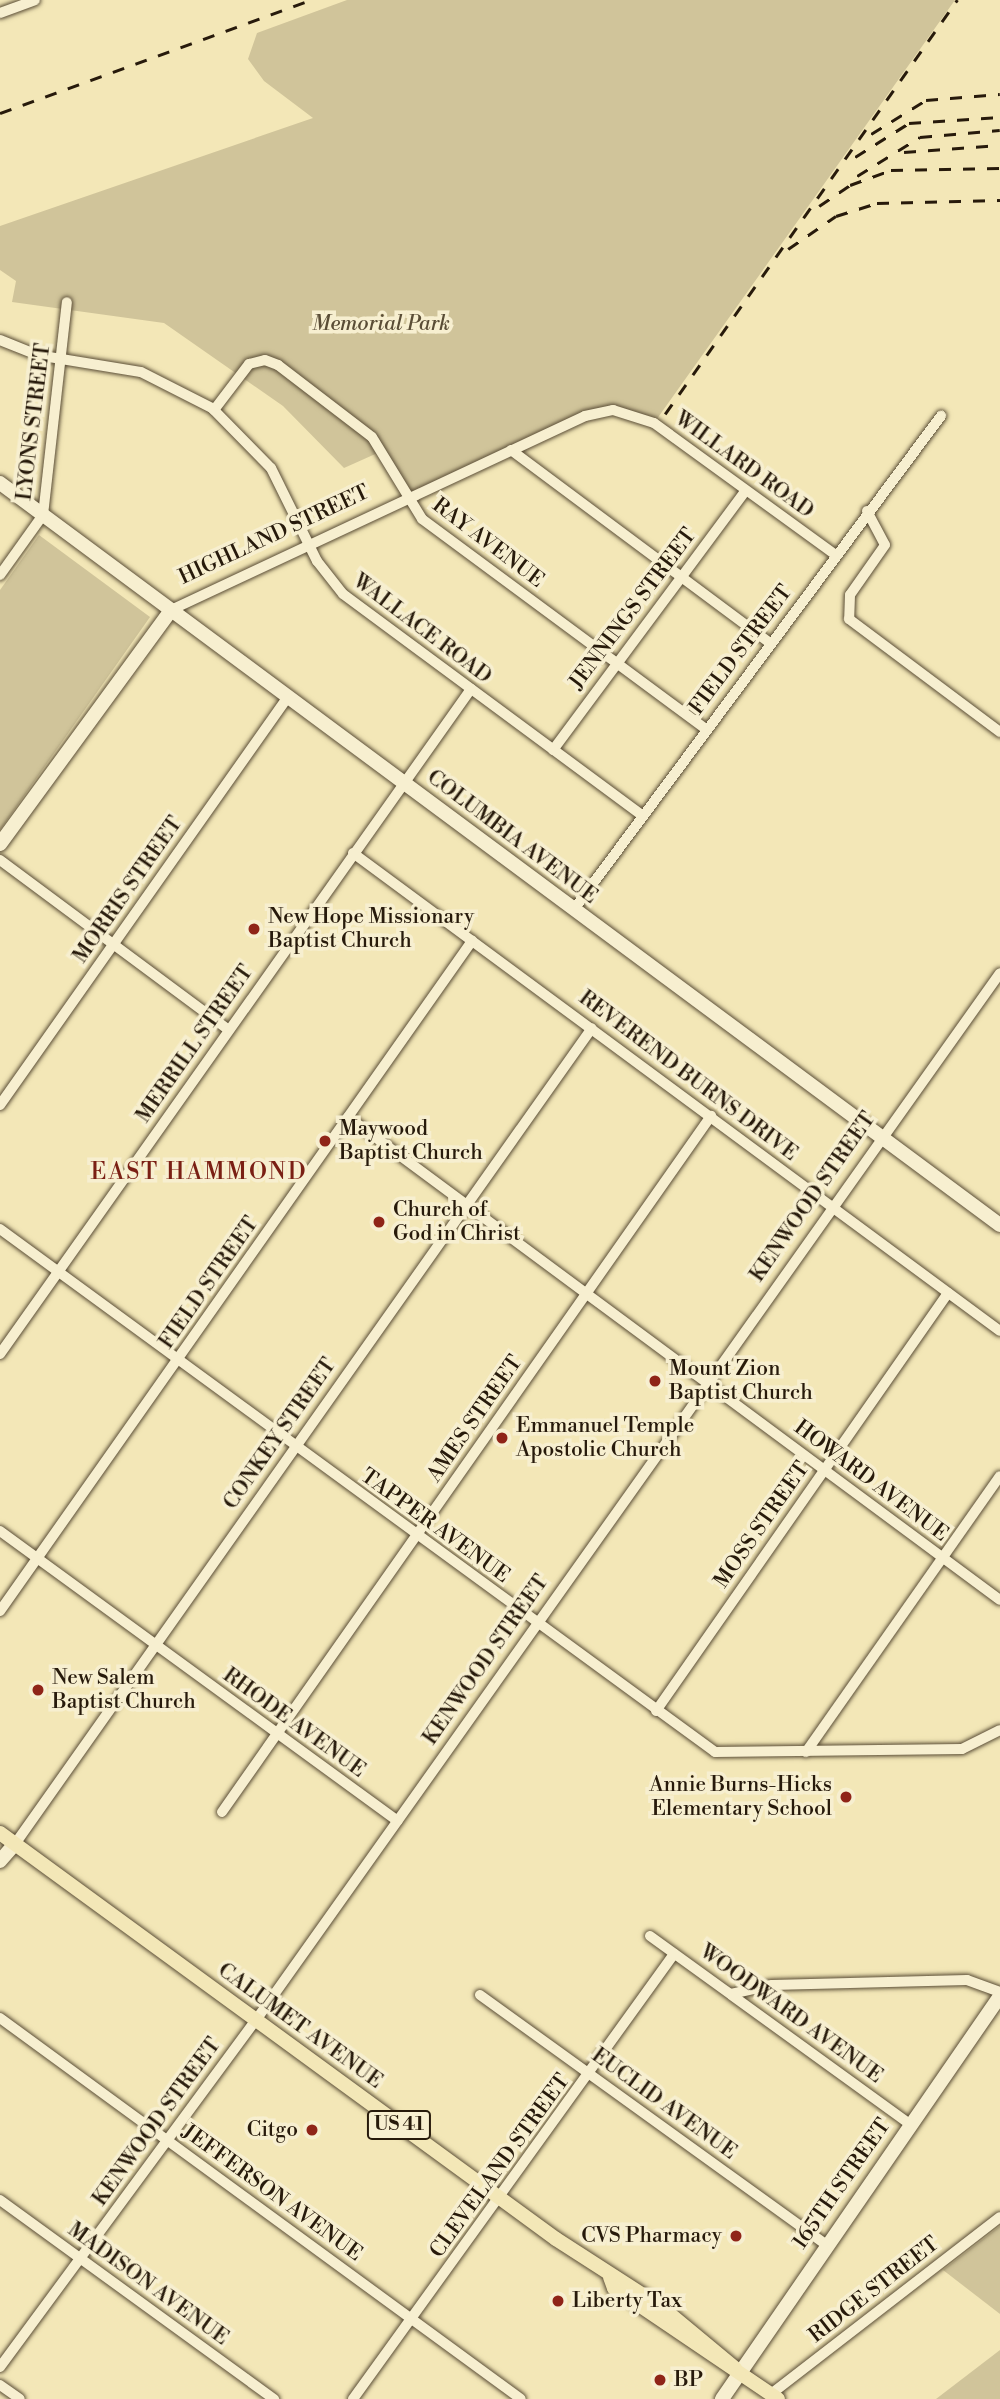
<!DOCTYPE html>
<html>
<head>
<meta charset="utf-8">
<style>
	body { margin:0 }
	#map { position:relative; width:1000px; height:2399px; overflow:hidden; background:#f3e7b7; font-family:"Libre Bodoni",serif }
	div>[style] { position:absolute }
	.green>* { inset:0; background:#d0c49a }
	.roads { filter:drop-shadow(0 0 2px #5a4d36) drop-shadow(0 0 2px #5a4d36) }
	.street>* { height:10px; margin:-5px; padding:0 5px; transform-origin:5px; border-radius:5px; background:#f7efd0 }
	.secondary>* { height:14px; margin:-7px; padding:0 7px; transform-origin:7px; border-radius:7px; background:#f7efd0 }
	.primary>* { height:14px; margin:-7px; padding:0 7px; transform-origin:7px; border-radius:7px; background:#f3e7b7 }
	.rail>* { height:2.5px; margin-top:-1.25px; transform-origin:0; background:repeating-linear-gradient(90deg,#271a0b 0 12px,transparent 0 24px) }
	.dots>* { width:19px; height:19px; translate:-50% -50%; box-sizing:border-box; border:4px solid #f7efd0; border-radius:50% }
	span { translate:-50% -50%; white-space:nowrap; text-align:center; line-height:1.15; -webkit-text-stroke:7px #f7efd0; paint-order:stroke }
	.shield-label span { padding:2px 5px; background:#f7efd0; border:2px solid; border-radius:5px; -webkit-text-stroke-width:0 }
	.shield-label { font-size:19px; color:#271a0b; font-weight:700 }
	.park-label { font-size:21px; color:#5a4d36; font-style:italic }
	.street-label { font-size:21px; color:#271a0b }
	.poi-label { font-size:21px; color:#271a0b }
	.left { translate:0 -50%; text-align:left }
	.right { translate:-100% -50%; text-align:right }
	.neighbourhood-label { font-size:23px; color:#7a1f14; letter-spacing:2px }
</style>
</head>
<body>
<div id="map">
	<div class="green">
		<i style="clip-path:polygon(347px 0,955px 0,654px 423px,600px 412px,407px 498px,382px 451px,344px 468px,283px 406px,164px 323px,12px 302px,16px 281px,0 270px,0 226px,313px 118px,264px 81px,248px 59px,257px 33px)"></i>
		<i style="clip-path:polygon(39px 535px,150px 617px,0 830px,0 590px)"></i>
		<i style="clip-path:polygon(1000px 2226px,1000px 2314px,943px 2270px)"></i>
		<i style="clip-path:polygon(1000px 2350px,1000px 2399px,936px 2399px)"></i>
	</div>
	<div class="roads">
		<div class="street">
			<i style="left:0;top:13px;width:37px;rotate:-20deg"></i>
			<i style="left:0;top:340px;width:40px;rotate:22deg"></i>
			<i style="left:37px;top:355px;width:105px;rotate:9.3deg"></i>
			<i style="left:141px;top:372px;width:80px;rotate:26.9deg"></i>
			<i style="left:212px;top:408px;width:84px;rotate:45.5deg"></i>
			<i style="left:271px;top:468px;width:104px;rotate:63.7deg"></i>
			<i style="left:317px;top:561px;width:42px;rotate:51.8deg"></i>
			<i style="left:343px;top:594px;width:373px;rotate:36.5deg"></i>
			<i style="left:214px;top:410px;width:58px;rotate:-52.7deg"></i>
			<i style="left:249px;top:364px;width:16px;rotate:-14deg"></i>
			<i style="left:265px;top:360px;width:14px;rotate:21deg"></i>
			<i style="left:278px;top:365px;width:118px;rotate:37.5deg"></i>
			<i style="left:372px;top:437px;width:96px;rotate:58.6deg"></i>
			<i style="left:422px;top:519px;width:353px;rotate:36.5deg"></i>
			<i style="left:511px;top:450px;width:323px;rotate:36.7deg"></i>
			<i style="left:867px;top:511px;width:38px;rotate:62deg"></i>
			<i style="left:885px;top:545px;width:61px;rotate:125deg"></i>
			<i style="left:850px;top:595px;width:24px;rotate:92deg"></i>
			<i style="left:849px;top:619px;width:189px;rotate:36.8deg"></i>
			<i style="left:0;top:575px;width:74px;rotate:-54.4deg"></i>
			<i style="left:43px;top:515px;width:214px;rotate:-83.6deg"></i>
			<i style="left:171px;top:610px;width:457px;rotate:-25.1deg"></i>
			<i style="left:585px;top:416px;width:29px;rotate:-12deg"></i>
			<i style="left:613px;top:410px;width:43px;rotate:17.6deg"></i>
			<i style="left:654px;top:423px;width:225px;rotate:36deg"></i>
			<i style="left:553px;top:750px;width:322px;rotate:-53.4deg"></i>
			<i style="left:353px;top:853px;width:804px;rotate:36.46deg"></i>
			<i style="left:0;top:860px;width:285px;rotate:36.6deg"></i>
			<i style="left:574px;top:909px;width:615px;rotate:-53.34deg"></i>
			<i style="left:0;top:1105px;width:499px;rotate:-54.8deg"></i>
			<i style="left:348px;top:1117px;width:811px;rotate:36.53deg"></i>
			<i style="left:0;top:1229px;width:886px;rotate:36.18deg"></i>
			<i style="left:715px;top:1752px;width:247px;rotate:-0.7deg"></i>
			<i style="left:962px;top:1749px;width:42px;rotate:-26.6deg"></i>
			<i style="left:0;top:1354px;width:815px;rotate:-54.69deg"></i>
			<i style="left:0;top:1531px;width:492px;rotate:36.1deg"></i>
			<i style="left:0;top:1611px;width:820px;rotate:-54.84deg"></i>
			<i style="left:656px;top:1711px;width:510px;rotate:-55.06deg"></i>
			<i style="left:806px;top:1752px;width:337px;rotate:-54.9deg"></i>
			<i style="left:222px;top:1812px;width:851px;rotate:-54.91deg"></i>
			<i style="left:15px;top:1844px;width:999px;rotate:-54.74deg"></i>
			<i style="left:650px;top:1936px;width:321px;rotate:35.9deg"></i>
			<i style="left:731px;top:1994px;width:42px;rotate:-12.4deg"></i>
			<i style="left:772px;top:1985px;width:195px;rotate:-1.5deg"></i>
			<i style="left:967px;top:1980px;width:35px;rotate:20deg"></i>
			<i style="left:480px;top:1995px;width:425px;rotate:35.8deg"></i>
			<i style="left:0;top:2018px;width:645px;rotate:36.18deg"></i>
			<i style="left:0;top:2200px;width:339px;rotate:36deg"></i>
			<i style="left:0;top:2367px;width:431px;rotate:-53.6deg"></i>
			<i style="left:256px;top:2020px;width:1284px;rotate:-54.6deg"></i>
			<i style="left:0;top:2385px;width:24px;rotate:35deg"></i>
			<i style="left:771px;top:2394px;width:289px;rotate:-37.7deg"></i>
			<i style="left:353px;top:2399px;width:549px;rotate:-54.2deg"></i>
		</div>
		<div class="secondary">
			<i style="left:0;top:483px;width:1245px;rotate:36.58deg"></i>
			<i style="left:0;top:844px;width:290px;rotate:-53.8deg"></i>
			<i style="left:0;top:1861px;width:23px;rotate:-49deg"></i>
			<i style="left:722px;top:2399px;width:490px;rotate:-55.4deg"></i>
		</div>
		<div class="primary">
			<i style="left:0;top:1833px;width:688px;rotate:36.14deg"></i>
			<i style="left:556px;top:2239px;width:124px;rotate:32.8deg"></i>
			<i style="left:660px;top:2306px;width:97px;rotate:39.6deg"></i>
			<i style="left:610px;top:2277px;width:12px;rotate:70deg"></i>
			<i style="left:614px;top:2288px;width:198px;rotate:34.1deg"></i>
		</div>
	</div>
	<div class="rail">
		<i style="left:0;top:113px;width:330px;rotate:-20deg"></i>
		<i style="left:871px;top:134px;width:65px;rotate:-31.7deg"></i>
		<i style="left:926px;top:100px;width:74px;rotate:-4.6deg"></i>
		<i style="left:904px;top:152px;width:96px;rotate:-4.2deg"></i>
		<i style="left:855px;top:157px;width:64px;rotate:-32.2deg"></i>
		<i style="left:909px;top:123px;width:91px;rotate:-3.8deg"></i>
		<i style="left:857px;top:176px;width:74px;rotate:-31.8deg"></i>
		<i style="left:920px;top:137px;width:80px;rotate:-5deg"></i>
		<i style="left:819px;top:206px;width:37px;rotate:-34deg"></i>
		<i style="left:850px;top:185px;width:44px;rotate:-20.1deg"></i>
		<i style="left:891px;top:170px;width:109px;rotate:-1.1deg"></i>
		<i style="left:788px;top:249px;width:58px;rotate:-34.5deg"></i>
		<i style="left:836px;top:216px;width:43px;rotate:-17.6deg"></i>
		<i style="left:877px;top:203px;width:123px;rotate:-1.4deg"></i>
		<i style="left:665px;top:414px;width:507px;rotate:-54.8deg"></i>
	</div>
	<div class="dots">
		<i style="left:254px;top:929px;background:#8f2418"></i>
		<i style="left:325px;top:1141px;background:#8f2418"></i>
		<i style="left:379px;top:1222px;background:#8f2418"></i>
		<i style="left:655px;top:1381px;background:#8f2418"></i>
		<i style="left:502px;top:1438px;background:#8f2418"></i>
		<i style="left:38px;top:1690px;background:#8f2418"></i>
		<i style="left:846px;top:1797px;background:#8f2418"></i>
		<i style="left:312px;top:2130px;background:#8f2418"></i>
		<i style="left:736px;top:2236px;background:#8f2418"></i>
		<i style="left:558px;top:2301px;background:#8f2418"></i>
		<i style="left:660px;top:2380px;background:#8f2418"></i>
	</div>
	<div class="shield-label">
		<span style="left:399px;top:2125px">US 41</span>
	</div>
	<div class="park-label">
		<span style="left:381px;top:324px">Memorial Park</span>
	</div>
	<div class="street-label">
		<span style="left:34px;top:422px;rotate:-83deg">LYONS STREET</span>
		<span style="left:744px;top:465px;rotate:36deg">WILLARD ROAD</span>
		<span style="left:274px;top:535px;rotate:-25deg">HIGHLAND STREET</span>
		<span style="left:488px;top:543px;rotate:37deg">RAY AVENUE</span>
		<span style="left:633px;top:609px;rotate:-53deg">JENNINGS STREET</span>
		<span style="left:422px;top:629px;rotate:37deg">WALLACE ROAD</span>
		<span style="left:741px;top:650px;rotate:-53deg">FIELD STREET</span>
		<span style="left:512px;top:837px;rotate:37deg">COLUMBIA AVENUE</span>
		<span style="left:128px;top:890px;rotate:-55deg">MORRIS STREET</span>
		<span style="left:195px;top:1044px;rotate:-55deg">MERRILL STREET</span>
		<span style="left:688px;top:1076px;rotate:37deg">REVEREND BURNS DRIVE</span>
		<span style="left:813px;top:1197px;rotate:-55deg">KENWOOD STREET</span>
		<span style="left:209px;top:1283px;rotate:-55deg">FIELD STREET</span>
		<span style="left:475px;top:1419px;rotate:-55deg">AMES STREET</span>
		<span style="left:280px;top:1434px;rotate:-55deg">CONKEY STREET</span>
		<span style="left:871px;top:1481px;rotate:37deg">HOWARD AVENUE</span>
		<span style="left:762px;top:1525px;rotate:-55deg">MOSS STREET</span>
		<span style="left:435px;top:1526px;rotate:36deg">TAPPER AVENUE</span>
		<span style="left:486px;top:1660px;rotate:-55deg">KENWOOD STREET</span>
		<span style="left:294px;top:1723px;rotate:36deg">RHODE AVENUE</span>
		<span style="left:791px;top:2014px;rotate:36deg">WOODWARD AVENUE</span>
		<span style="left:300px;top:2026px;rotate:36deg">CALUMET AVENUE</span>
		<span style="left:664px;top:2104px;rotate:36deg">EUCLID AVENUE</span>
		<span style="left:157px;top:2122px;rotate:-54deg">KENWOOD STREET</span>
		<span style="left:500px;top:2166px;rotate:-54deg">CLEVELAND STREET</span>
		<span style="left:842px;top:2184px;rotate:-55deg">165TH STREET</span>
		<span style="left:272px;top:2193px;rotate:36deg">JEFFERSON AVENUE</span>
		<span style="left:148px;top:2284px;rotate:36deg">MADISON AVENUE</span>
		<span style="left:874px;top:2290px;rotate:-38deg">RIDGE STREET</span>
	</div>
	<div class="poi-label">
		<span class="left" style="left:268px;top:929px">New Hope Missionary<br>Baptist Church</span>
		<span class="left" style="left:339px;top:1141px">Maywood<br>Baptist Church</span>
		<span class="left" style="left:393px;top:1222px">Church of<br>God in Christ</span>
		<span class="left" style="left:669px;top:1381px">Mount Zion<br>Baptist Church</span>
		<span class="left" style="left:516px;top:1438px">Emmanuel Temple<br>Apostolic Church</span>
		<span class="left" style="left:52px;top:1690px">New Salem<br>Baptist Church</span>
		<span class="right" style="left:832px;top:1797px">Annie Burns-Hicks<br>Elementary School</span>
		<span class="right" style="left:298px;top:2130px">Citgo</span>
		<span class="right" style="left:722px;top:2236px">CVS Pharmacy</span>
		<span class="left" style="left:572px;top:2301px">Liberty Tax</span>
		<span class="left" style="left:674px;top:2380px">BP</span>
	</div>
	<div class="neighbourhood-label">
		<span style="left:199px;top:1172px">EAST HAMMOND</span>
	</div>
</div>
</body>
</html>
